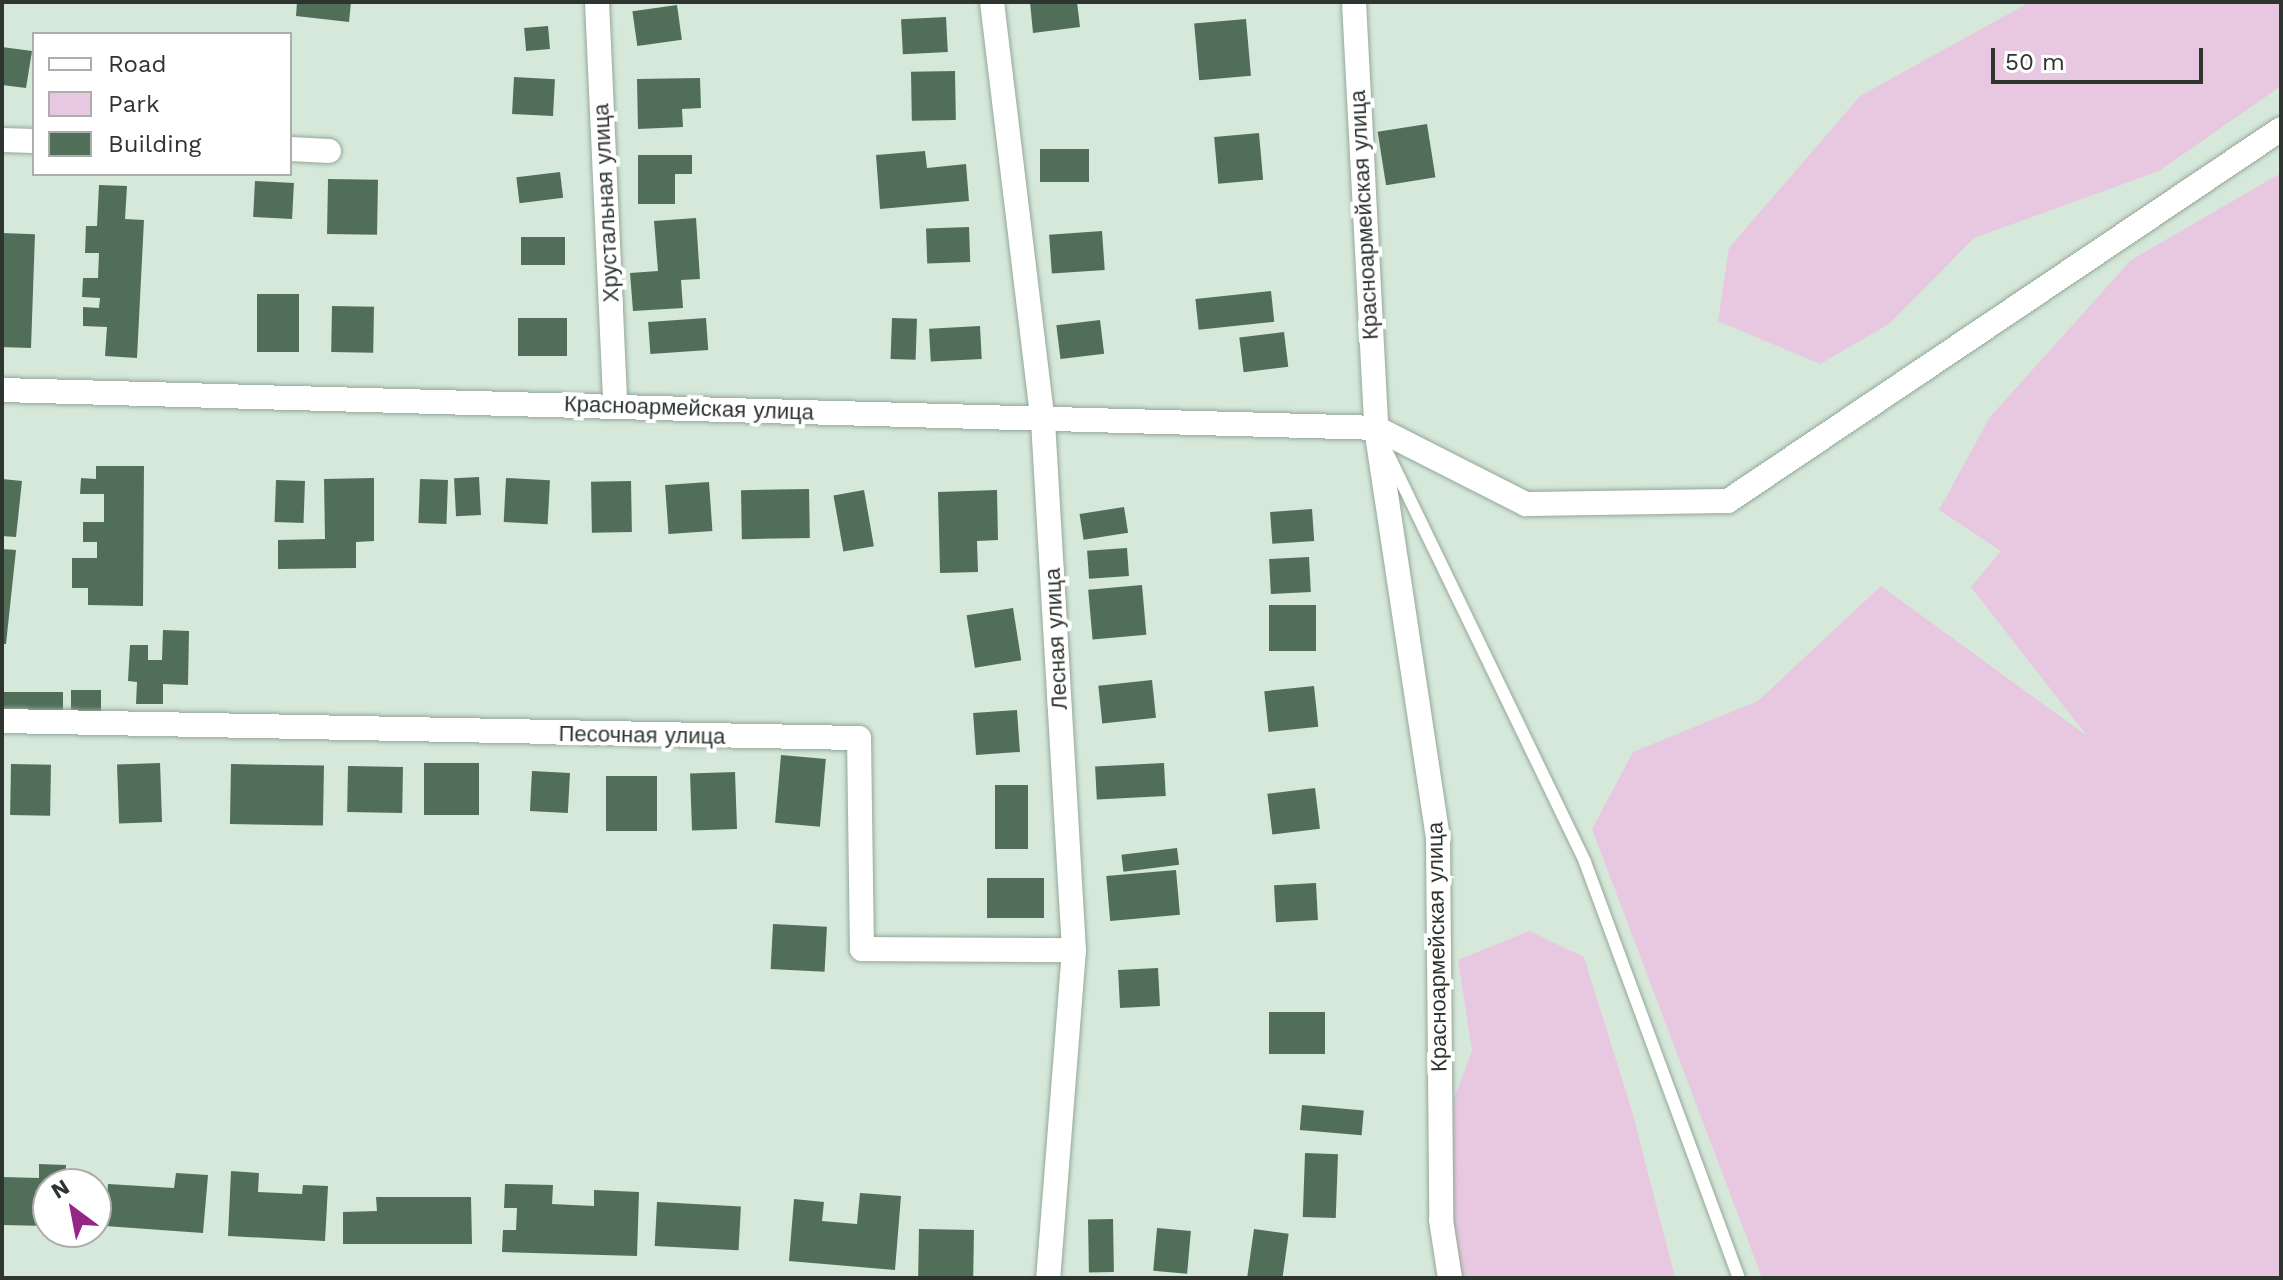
<!DOCTYPE html>
<html>
<head>
<meta charset="utf-8">
<style>
	body { margin:0 }
	#map { position:relative; width:2283px; height:1280px; overflow:hidden; background:#d5e8d9; font-family:"Work Sans",sans-serif }
	div>[style] { position:absolute }
	.green>* { inset:0; background:#e8c8e1 }
	.building>* { inset:0; background:#516f58; transform-origin:0 0 }
	.roads { filter:drop-shadow(0 0 2px #95a799) drop-shadow(0 0 2px #95a799) }
	.lane>* { height:12px; margin:-6px; padding:0 6px; transform-origin:6px; border-radius:6px; background:#fff }
	.street>* { height:24px; margin:-12px; padding:0 12px; transform-origin:12px; border-radius:12px; background:#fff }
	span { translate:-50% -50%; white-space:nowrap; text-align:center; line-height:1.15; -webkit-text-stroke:8px #fff; paint-order:stroke }
	.street-label { font-size:22px; color:#2e352f }
	.frame { position:absolute; inset:0; border:4px solid #2e352f; pointer-events:none }
	.legend { position:absolute; left:32px; top:32px; width:260px; height:144px; box-sizing:border-box; background:#fff; border:2px solid #abaeac; margin:0; padding:10px 14px; list-style:none; font-size:24px; color:#2e352f }
	.legend li { display:flex; align-items:center; gap:16px; height:40px }
	.legend b { width:40px; border:2px solid #abaeac }
	.north { position:absolute; left:32px; top:1168px; width:80px; height:80px; box-sizing:border-box; background:#fff; border:2px solid #abaeac; border-radius:50%; rotate:328deg; font-size:22px; font-weight:700; line-height:32px; text-align:center; color:#2e352f }
	.north::after { content:''; display:block; margin:auto; width:28px; height:36px; background:#962686; clip-path:polygon(50% 0,100% 100%,50% 72%,0 100%) }
	.scale { position:absolute; left:1991px; top:48px; width:212px; height:36px; box-sizing:border-box; border:4px solid #2e352f; border-top:0; padding-left:10px; font-size:24px; line-height:28px; white-space:nowrap; color:#2e352f; -webkit-text-stroke:6px #fff; paint-order:stroke }
</style>
</head>
<body>
<div id="map">
	<div class="green">
		<i style="clip-path:polygon(2030px 2px,2281px 2px,2281px 86px,2159px 171px,1974px 238px,1889px 324px,1820px 364px,1718px 321px,1729px 248px,1860px 96px)"></i>
		<i style="clip-path:polygon(2281px 173px,2281px 1278px,1762px 1278px,1592px 829px,1633px 752px,1758px 701px,1881px 586px,2087px 736px,1971px 587px,2001px 551px,1939px 510px,1990px 417px,2131px 260px)"></i>
		<i style="clip-path:polygon(1529px 931px,1584px 957px,1632px 1111px,1675px 1278px,1452px 1278px,1440px 1135px,1472px 1051px,1458px 960px)"></i>
	</div>
	<div class="building">
		<i style="clip-path:polygon(297px 2px,351px 2px,349px 22px,296px 16px)"></i>
		<i style="clip-path:polygon(1030px 2px,1077px 2px,1080px 27px,1033px 33px)"></i>
		<i style="left:677px;top:5px;width:35px;height:45px;rotate:82deg"></i>
		<i style="left:946px;top:17px;width:35px;height:45px;rotate:87deg"></i>
		<i style="left:1246px;top:19px;width:57px;height:52px;rotate:85deg"></i>
		<i style="left:548px;top:26px;width:23px;height:24px;rotate:85deg"></i>
		<i style="clip-path:polygon(2px 47px,32px 51px,26px 88px,2px 85px)"></i>
		<i style="left:955px;top:71px;width:49px;height:44px;rotate:89deg"></i>
		<i style="left:514px;top:77px;width:41px;height:37px;rotate:3deg"></i>
		<i style="clip-path:polygon(700px 78px,701px 108px,682px 109px,683px 127px,638px 129px,637px 79px)"></i>
		<i style="left:1427px;top:124px;width:54px;height:50px;rotate:81deg"></i>
		<i style="left:1259px;top:133px;width:47px;height:45px;rotate:85deg"></i>
		<i style="left:1089px;top:149px;width:33px;height:49px;rotate:90deg"></i>
		<i style="clip-path:polygon(925px 151px,927px 168px,966px 164px,969px 201px,880px 209px,876px 155px)"></i>
		<i style="clip-path:polygon(638px 155px,692px 155px,692px 174px,675px 174px,675px 204px,638px 204px)"></i>
		<i style="left:560px;top:172px;width:26px;height:44px;rotate:83deg"></i>
		<i style="left:328px;top:179px;width:50px;height:55px;rotate:1deg"></i>
		<i style="left:255px;top:181px;width:39px;height:36px;rotate:3deg"></i>
		<i style="clip-path:polygon(99px 185px,127px 186px,125px 219px,144px 220px,137px 358px,105px 356px,107px 327px,83px 326px,83px 307px,99px 308px,100px 298px,82px 297px,83px 278px,98px 278px,99px 253px,85px 253px,86px 226px,97px 226px)"></i>
		<i style="clip-path:polygon(696px 218px,700px 279px,681px 280px,683px 308px,633px 311px,630px 273px,658px 271px,654px 221px)"></i>
		<i style="left:969px;top:227px;width:35px;height:43px;rotate:88deg"></i>
		<i style="left:1102px;top:231px;width:39px;height:53px;rotate:86deg"></i>
		<i style="left:2px;top:233px;width:33px;height:114px;rotate:2deg"></i>
		<i style="left:565px;top:237px;width:28px;height:44px;rotate:90deg"></i>
		<i style="left:1271px;top:291px;width:31px;height:76px;rotate:84deg"></i>
		<i style="left:257px;top:294px;width:42px;height:58px"></i>
		<i style="left:332px;top:306px;width:42px;height:46px;rotate:1deg"></i>
		<i style="left:567px;top:318px;width:38px;height:49px;rotate:90deg"></i>
		<i style="left:706px;top:318px;width:32px;height:58px;rotate:86deg"></i>
		<i style="left:892px;top:318px;width:25px;height:41px;rotate:2deg"></i>
		<i style="left:1100px;top:320px;width:34px;height:44px;rotate:83deg"></i>
		<i style="left:980px;top:326px;width:33px;height:51px;rotate:87deg"></i>
		<i style="left:1284px;top:332px;width:35px;height:45px;rotate:83deg"></i>
		<i style="clip-path:polygon(96px 466px,144px 466px,143px 606px,88px 605px,88px 588px,72px 588px,72px 558px,97px 558px,97px 542px,83px 542px,83px 522px,104px 522px,104px 494px,80px 494px,81px 478px,96px 479px)"></i>
		<i style="left:479px;top:477px;width:38px;height:25px;rotate:87deg"></i>
		<i style="clip-path:polygon(374px 478px,374px 541px,356px 542px,356px 568px,278px 569px,278px 540px,325px 539px,324px 479px)"></i>
		<i style="left:506px;top:478px;width:44px;height:44px;rotate:3deg"></i>
		<i style="clip-path:polygon(2px 479px,22px 481px,16px 537px,2px 536px)"></i>
		<i style="left:420px;top:479px;width:28px;height:44px;rotate:2deg"></i>
		<i style="left:276px;top:480px;width:29px;height:42px;rotate:2deg"></i>
		<i style="left:631px;top:481px;width:51px;height:40px;rotate:89deg"></i>
		<i style="left:709px;top:482px;width:49px;height:44px;rotate:86deg"></i>
		<i style="left:809px;top:489px;width:49px;height:68px;rotate:89deg"></i>
		<i style="left:864px;top:490px;width:57px;height:31px;rotate:80deg"></i>
		<i style="clip-path:polygon(997px 490px,998px 540px,977px 541px,978px 572px,940px 573px,938px 492px)"></i>
		<i style="left:1124px;top:507px;width:26px;height:45px;rotate:81deg"></i>
		<i style="left:1312px;top:509px;width:32px;height:42px;rotate:86deg"></i>
		<i style="left:1127px;top:548px;width:28px;height:40px;rotate:86deg"></i>
		<i style="clip-path:polygon(2px 549px,16px 550px,6px 644px,2px 644px)"></i>
		<i style="left:1309px;top:557px;width:35px;height:40px;rotate:87deg"></i>
		<i style="left:1142px;top:585px;width:50px;height:54px;rotate:85deg"></i>
		<i style="left:1269px;top:605px;width:47px;height:46px"></i>
		<i style="left:1013px;top:608px;width:53px;height:47px;rotate:81deg"></i>
		<i style="clip-path:polygon(163px 630px,189px 631px,188px 685px,163px 684px,163px 704px,136px 704px,137px 682px,128px 681px,130px 645px,148px 645px,148px 660px,162px 660px)"></i>
		<i style="left:1152px;top:680px;width:38px;height:54px;rotate:84deg"></i>
		<i style="left:1314px;top:686px;width:41px;height:50px;rotate:84deg"></i>
		<i style="left:101px;top:690px;width:21px;height:30px;rotate:90deg"></i>
		<i style="left:2px;top:692px;width:61px;height:20px"></i>
		<i style="left:1017px;top:710px;width:42px;height:44px;rotate:86deg"></i>
		<i style="left:781px;top:755px;width:45px;height:68px;rotate:5deg"></i>
		<i style="left:160px;top:763px;width:59px;height:43px;rotate:88deg"></i>
		<i style="left:479px;top:763px;width:52px;height:55px;rotate:90deg"></i>
		<i style="left:1164px;top:763px;width:33px;height:69px;rotate:87deg"></i>
		<i style="left:11px;top:764px;width:40px;height:51px;rotate:1deg"></i>
		<i style="left:231px;top:764px;width:93px;height:60px;rotate:1deg"></i>
		<i style="left:348px;top:766px;width:55px;height:46px;rotate:1deg"></i>
		<i style="left:532px;top:771px;width:38px;height:40px;rotate:3deg"></i>
		<i style="left:735px;top:772px;width:57px;height:45px;rotate:88deg"></i>
		<i style="left:606px;top:776px;width:51px;height:55px"></i>
		<i style="left:995px;top:785px;width:33px;height:64px"></i>
		<i style="left:1315px;top:788px;width:41px;height:48px;rotate:83deg"></i>
		<i style="left:1177px;top:848px;width:17px;height:56px;rotate:83deg"></i>
		<i style="left:1176px;top:870px;width:45px;height:70px;rotate:85deg"></i>
		<i style="left:987px;top:878px;width:57px;height:40px"></i>
		<i style="left:1316px;top:883px;width:37px;height:42px;rotate:87deg"></i>
		<i style="left:773px;top:924px;width:54px;height:45px;rotate:3deg"></i>
		<i style="left:1158px;top:968px;width:38px;height:40px;rotate:87deg"></i>
		<i style="left:1269px;top:1012px;width:56px;height:42px"></i>
		<i style="left:1302px;top:1105px;width:62px;height:25px;rotate:5deg"></i>
		<i style="left:1305px;top:1153px;width:33px;height:64px;rotate:2deg"></i>
		<i style="clip-path:polygon(39px 1164px,66px 1165px,65px 1184px,48px 1184px,48px 1226px,2px 1225px,2px 1177px,39px 1178px)"></i>
		<i style="clip-path:polygon(231px 1171px,259px 1173px,258px 1192px,302px 1194px,303px 1185px,328px 1186px,325px 1241px,228px 1236px)"></i>
		<i style="clip-path:polygon(176px 1173px,208px 1175px,203px 1233px,105px 1226px,108px 1184px,174px 1188px)"></i>
		<i style="clip-path:polygon(505px 1184px,553px 1185px,552px 1204px,594px 1206px,594px 1190px,639px 1192px,637px 1256px,502px 1252px,503px 1230px,516px 1230px,517px 1208px,504px 1208px)"></i>
		<i style="clip-path:polygon(860px 1193px,901px 1196px,895px 1270px,789px 1261px,794px 1199px,824px 1202px,822px 1221px,857px 1224px)"></i>
		<i style="clip-path:polygon(376px 1197px,471px 1197px,472px 1244px,343px 1244px,343px 1212px,377px 1211px)"></i>
		<i style="left:657px;top:1202px;width:84px;height:44px;rotate:3deg"></i>
		<i style="left:1113px;top:1219px;width:53px;height:25px;rotate:89deg"></i>
		<i style="left:1157px;top:1228px;width:34px;height:43px;rotate:5deg"></i>
		<i style="left:919px;top:1229px;width:55px;height:49px;rotate:1deg"></i>
		<i style="left:1254px;top:1229px;width:35px;height:49px;rotate:8deg"></i>
	</div>
	<div class="roads">
		<div class="lane">
			<i style="left:1388px;top:454px;width:453px;rotate:64.2deg"></i>
			<i style="left:1585px;top:862px;width:444px;rotate:69.7deg"></i>
		</div>
		<div class="street">
			<i style="left:597px;top:2px;width:402px;rotate:87.4deg"></i>
			<i style="left:992px;top:2px;width:422px;rotate:83.1deg"></i>
			<i style="left:1043px;top:421px;width:530px;rotate:86.65deg"></i>
			<i style="left:1074px;top:950px;width:329px;rotate:94.5deg"></i>
			<i style="left:1354px;top:2px;width:427px;rotate:87deg"></i>
			<i style="left:1376px;top:428px;width:417px;rotate:81.4deg"></i>
			<i style="left:1438px;top:840px;width:380px;rotate:89.5deg"></i>
			<i style="left:1441px;top:1220px;width:59px;rotate:81.2deg"></i>
			<i style="left:2px;top:140px;width:32px;rotate:2deg"></i>
			<i style="left:290px;top:149px;width:39px;rotate:3deg"></i>
			<i style="left:2px;top:390px;width:1375px;rotate:1.58deg"></i>
			<i style="left:1376px;top:428px;width:168px;rotate:26.9deg"></i>
			<i style="left:1526px;top:504px;width:202px;rotate:-0.9deg"></i>
			<i style="left:1728px;top:501px;width:666px;rotate:-33.93deg"></i>
			<i style="left:2px;top:721px;width:857px;rotate:1.14deg"></i>
			<i style="left:859px;top:738px;width:211px;rotate:89.2deg"></i>
			<i style="left:862px;top:949px;width:212px;rotate:0.3deg"></i>
		</div>
	</div>
	<div class="street-label">
		<span style="left:606px;top:203px;rotate:-93deg">Хрустальная улица</span>
		<span style="left:1364px;top:215px;rotate:-93deg">Красноармейская улица</span>
		<span style="left:689px;top:408px;rotate:2deg">Красноармейская улица</span>
		<span style="left:1056px;top:639px;rotate:-93deg">Лесная улица</span>
		<span style="left:642px;top:735px;rotate:1deg">Песочная улица</span>
		<span style="left:1437px;top:947px;rotate:-91deg">Красноармейская улица</span>
	</div>
	<div class="frame"></div>
	<ul class="legend">
	<li><b style="height:10px;background:#fff"></b>Road</li>
	<li><b style="height:22px;background:#e8c8e1"></b>Park</li>
	<li><b style="height:22px;background:#516f58"></b>Building</li>
	</ul>
	<div class="north">N</div>
	<div class="scale">50 m</div>
</div>
</body>
</html>
